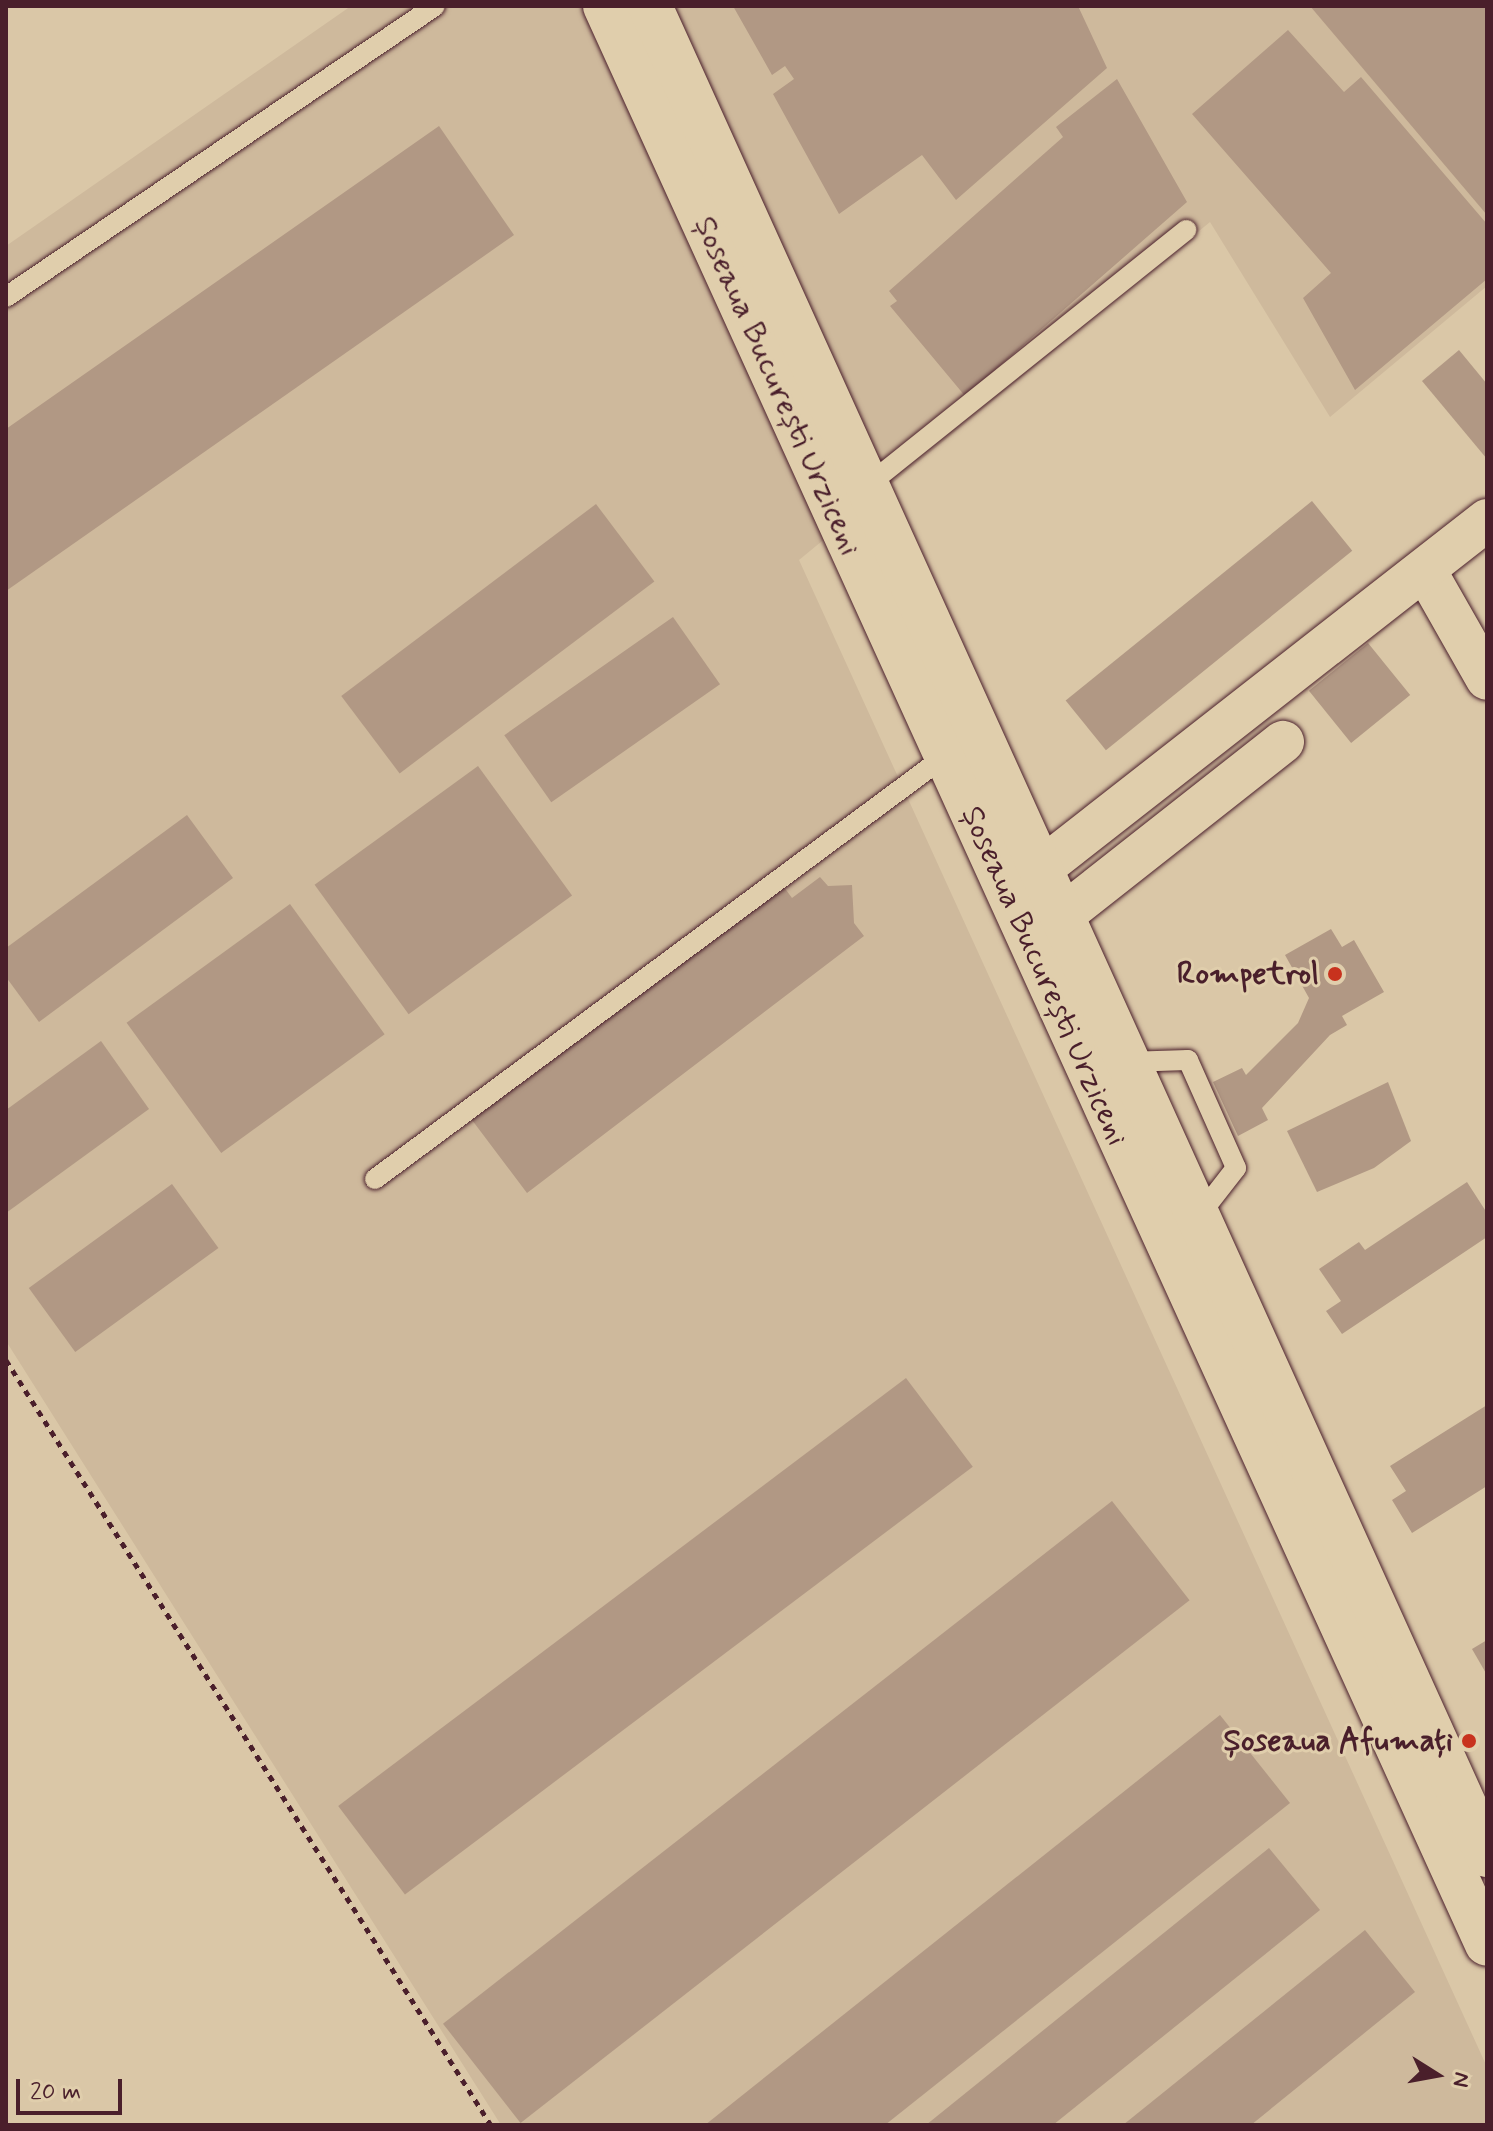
<!DOCTYPE html>
<html>
<head>
<meta charset="utf-8">
<style>
	body { margin:0 }
	#map { position:relative; width:1493px; height:2131px; overflow:hidden; background:#dac7a7; font-family:Mynerve,sans-serif }
	div>[style] { position:absolute }
	.built>* { inset:0; background:#ceb99c }
	.building>* { inset:0; background:#b19884; transform-origin:0 0 }
	.path>* { height:5px; margin-top:-2.5px; transform-origin:0; background:repeating-linear-gradient(90deg,#4a1f2b 0 6px,transparent 0 12px) }
	.roads { filter:drop-shadow(0 0 2px #4a1f2b) drop-shadow(0 0 2px #4a1f2b) }
	.service>* { height:20px; margin:-10px; padding:0 10px; transform-origin:10px; border-radius:10px; background:#e0ceac }
	.minor>* { height:42px; margin:-21px; padding:0 21px; transform-origin:21px; border-radius:21px; background:#e0ceac }
	.trunk>* { height:44px; margin:-22px; padding:0 22px; transform-origin:22px; border-radius:22px; background:#e0ceac }
	.dots>* { width:22px; height:22px; translate:-50% -50%; box-sizing:border-box; border:4px solid #e0ceac; border-radius:50% }
	span { translate:-50% -50%; white-space:nowrap; text-align:center; line-height:1.15; -webkit-text-stroke:6px #e0ceac; paint-order:stroke }
	.street-label { font-size:32px; color:#4a1f2b }
	.poi-label { font-size:32px; color:#4a1f2b; font-weight:700 }
	.right { translate:-100% -50%; text-align:right }
	.frame { position:absolute; inset:0; border:8px solid #4a1f2b; pointer-events:none }
	.north { position:absolute; left:1397px; top:2035px; width:80px; height:80px; -webkit-text-stroke:6px #e0ceac; paint-order:stroke; rotate:101deg; font-size:22px; font-weight:700; line-height:32px; text-align:center; color:#4a1f2b }
	.north::after { content:''; display:block; margin:auto; width:28px; height:36px; background:#4a1f2b; clip-path:polygon(50% 0,100% 100%,50% 72%,0 100%) }
	.scale { position:absolute; left:16px; top:2079px; width:106px; height:36px; box-sizing:border-box; border:4px solid #4a1f2b; border-top:0; padding-left:10px; font-size:24px; line-height:28px; white-space:nowrap; color:#4a1f2b; -webkit-text-stroke:6px #e0ceac; paint-order:stroke }
</style>
</head>
<body>
<div id="map">
	<div class="built">
		<i style="clip-path:polygon(351px 6px,1487px 6px,1487px 286px,1330px 417px,1210px 222px,799px 560px,1487px 2067px,1487px 2125px,501px 2125px,6px 1341px,6px 246px)"></i>
	</div>
	<div class="building">
		<i style="clip-path:polygon(733px 6px,1078px 6px,1107px 68px,956px 200px,922px 155px,839px 214px,773px 94px,794px 79px,785px 66px,772px 75px)"></i>
		<i style="clip-path:polygon(1310px 6px,1487px 6px,1487px 215px)"></i>
		<i style="clip-path:polygon(1288px 30px,1344px 92px,1361px 77px,1487px 224px,1487px 279px,1355px 390px,1303px 298px,1331px 273px,1192px 114px)"></i>
		<i style="clip-path:polygon(1117px 79px,1187px 202px,965px 396px,890px 306px,897px 301px,889px 291px,1063px 137px,1056px 127px)"></i>
		<i style="clip-path:polygon(439px 126px,514px 235px,6px 591px,6px 429px)"></i>
		<i style="clip-path:polygon(1459px 350px,1487px 384px,1487px 459px,1422px 381px)"></i>
		<i style="left:1312px;top:501px;width:64px;height:317px;rotate:51deg"></i>
		<i style="left:596px;top:504px;width:97px;height:319px;rotate:53deg"></i>
		<i style="left:673px;top:617px;width:82px;height:206px;rotate:55deg"></i>
		<i style="left:1368px;top:643px;width:67px;height:76px;rotate:51deg"></i>
		<i style="left:478px;top:766px;width:160px;height:202px;rotate:54deg"></i>
		<i style="clip-path:polygon(187px 815px,233px 878px,39px 1022px,6px 977px,6px 948px)"></i>
		<i style="clip-path:polygon(820px 877px,828px 886px,852px 885px,854px 923px,864px 936px,527px 1193px,472px 1120px,781px 883px,792px 898px)"></i>
		<i style="left:290px;top:904px;width:161px;height:202px;rotate:54deg"></i>
		<i style="clip-path:polygon(1331px 929px,1342px 947px,1354px 940px,1384px 992px,1342px 1016px,1347px 1025px,1330px 1035px,1262px 1108px,1268px 1120px,1238px 1136px,1213px 1082px,1242px 1068px,1246px 1075px,1298px 1023px,1309px 998px,1285px 955px)"></i>
		<i style="clip-path:polygon(101px 1041px,149px 1109px,6px 1213px,6px 1110px)"></i>
		<i style="clip-path:polygon(1388px 1082px,1411px 1141px,1374px 1168px,1317px 1192px,1287px 1131px)"></i>
		<i style="clip-path:polygon(1467px 1182px,1487px 1213px,1487px 1237px,1342px 1334px,1326px 1311px,1341px 1301px,1319px 1269px,1359px 1242px,1365px 1250px)"></i>
		<i style="left:172px;top:1184px;width:79px;height:177px;rotate:54deg"></i>
		<i style="left:906px;top:1378px;width:111px;height:711px;rotate:53deg"></i>
		<i style="clip-path:polygon(1487px 1405px,1487px 1486px,1412px 1533px,1392px 1500px,1406px 1491px,1390px 1466px)"></i>
		<i style="left:1112px;top:1501px;width:126px;height:849px;rotate:52deg"></i>
		<i style="clip-path:polygon(1487px 1640px,1487px 1675px,1472px 1649px)"></i>
		<i style="clip-path:polygon(1220px 1715px,1290px 1803px,885px 2125px,705px 2125px)"></i>
		<i style="clip-path:polygon(1269px 1848px,1320px 1910px,1053px 2125px,926px 2125px)"></i>
		<i style="clip-path:polygon(1365px 1930px,1415px 1992px,1251px 2125px,1123px 2125px)"></i>
	</div>
	<div class="path">
		<i style="left:6px;top:1360px;width:906px;rotate:57.63deg"></i>
	</div>
	<div class="roads">
		<div class="service">
			<i style="left:6px;top:297px;width:518px;rotate:-34.15deg"></i>
			<i style="left:868px;top:485px;width:408px;rotate:-38.7deg"></i>
			<i style="left:1126px;top:1062px;width:62px;rotate:-1.8deg"></i>
			<i style="left:1188px;top:1060px;width:118px;rotate:66deg"></i>
			<i style="left:1236px;top:1168px;width:62px;rotate:127.8deg"></i>
			<i style="left:375px;top:1179px;width:708px;rotate:-36.56deg"></i>
		</div>
		<div class="minor">
			<i style="left:1425px;top:570px;width:125px;rotate:60.4deg"></i>
			<i style="left:1042px;top:868px;width:565px;rotate:-38.03deg"></i>
			<i style="left:1063px;top:915px;width:280px;rotate:-38.2deg"></i>
		</div>
		<div class="trunk">
			<i style="left:605px;top:6px;width:2129px;rotate:65.53deg"></i>
			<i style="left:650px;top:6px;width:2030px;rotate:65.64deg"></i>
		</div>
	</div>
	<div class="dots">
		<i style="left:1335px;top:974px;background:#c8321e"></i>
		<i style="left:1469px;top:1741px;background:#c8321e"></i>
	</div>
	<div class="street-label">
		<span style="left:777px;top:386px;rotate:66deg">Șoseaua București Urziceni</span>
		<span style="left:1044px;top:976px;rotate:66deg">Șoseaua București Urziceni</span>
	</div>
	<div class="poi-label">
		<span class="right" style="left:1319px;top:974px">Rompetrol</span>
		<span class="right" style="left:1453px;top:1741px">Șoseaua Afumați</span>
	</div>
	<div class="frame"></div>
	<div class="north">N</div>
	<div class="scale">20 m</div>
</div>
</body>
</html>
